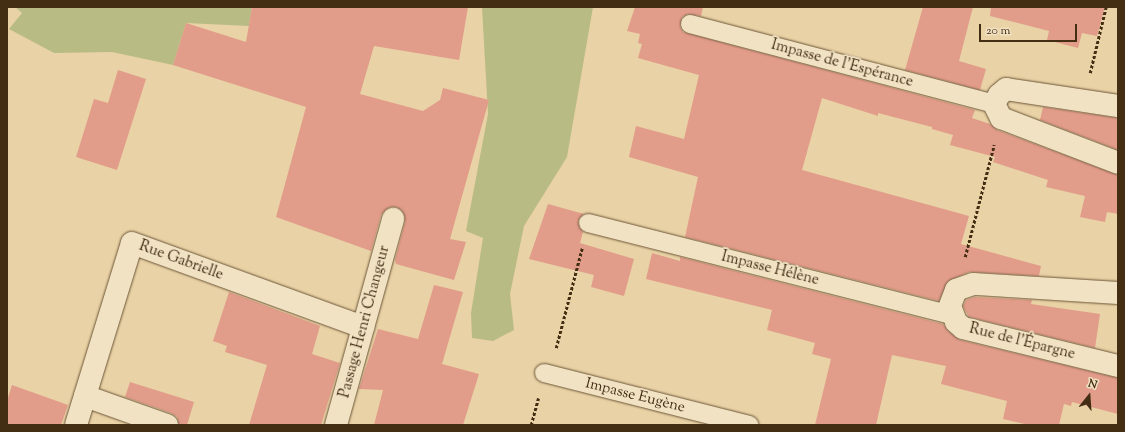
<!DOCTYPE html>
<html>
<head>
<meta charset="utf-8">
<style>
	body { margin:0 }
	#map { position:relative; width:1125px; height:432px; overflow:hidden; background:#e9d2a5; font-family:"Sorts Mill Goudy",serif }
	div>[style] { position:absolute }
	.green>* { inset:0; background:#b9bb84 }
	.building>* { inset:0; background:#e29c8a }
	.path>* { height:2.5px; margin-top:-1.25px; transform-origin:0; background:repeating-linear-gradient(90deg,#432d13 0 3px,transparent 0 5px) }
	.roads { filter:drop-shadow(0 0 1px #6c5638) drop-shadow(0 0 1px #6c5638) }
	.lane>* { height:18px; margin:-9px; padding:0 9px; transform-origin:9px; border-radius:9px; background:#f1e2c4 }
	.street>* { height:22px; margin:-11px; padding:0 11px; transform-origin:11px; border-radius:11px; background:#f1e2c4 }
	span { translate:-50% -50%; white-space:nowrap; text-align:center; line-height:1.15; -webkit-text-stroke:3.5px #f1e2c4; paint-order:stroke }
	.street-label { font-size:15px; color:#432d13 }
	.frame { position:absolute; inset:0; border:8px solid #432d13; pointer-events:none }
	.north { position:absolute; left:1069px; top:376px; width:40px; height:40px; -webkit-text-stroke:3px #f1e2c4; paint-order:stroke; rotate:17deg; font-size:11px; font-weight:700; line-height:16px; text-align:center; color:#432d13 }
	.north::after { content:''; display:block; margin:auto; width:14px; height:18px; background:#432d13; clip-path:polygon(50% 0,100% 100%,50% 72%,0 100%) }
	.scale { position:absolute; left:979px; top:24px; width:98px; height:18px; box-sizing:border-box; border:2px solid #432d13; border-top:0; padding-left:5px; font-size:12px; line-height:14px; white-space:nowrap; color:#432d13; -webkit-text-stroke:3px #f1e2c4; paint-order:stroke }
</style>
</head>
<body>
<div id="map">
	<div class="green">
		<i style="clip-path:polygon(15px 7px,252px 7px,249px 26px,186px 23px,173px 65px,112px 52px,54px 53px,9px 29px,22px 13px)"></i>
		<i style="clip-path:polygon(482px 7px,593px 7px,567px 157px,524px 226px,510px 294px,514px 330px,493px 341px,472px 338px,471px 313px,483px 238px,466px 231px,488px 114px)"></i>
	</div>
	<div class="building">
		<i style="clip-path:polygon(252px 7px,468px 7px,459px 60px,374px 46px,360px 94px,423px 111px,440px 100px,443px 88px,489px 100px,450px 239px,466px 242px,454px 280px,396px 264px,395px 260px,405px 222px,402px 211px,397px 207px,390px 207px,381px 215px,371px 251px,276px 217px,306px 107px,173px 65px,186px 23px,246px 42px)"></i>
		<i style="clip-path:polygon(635px 7px,703px 7px,701px 16px,688px 14px,682px 17px,680px 26px,683px 32px,975px 110px,972px 118px,990px 124px,997px 130px,1118px 175px,1118px 214px,1107px 212px,1105px 222px,1080px 217px,1085px 196px,1046px 187px,1048px 180px,993px 162px,995px 157px,950px 145px,953px 135px,932px 129px,932px 127px,878px 113px,878px 116px,822px 98px,802px 170px,969px 216px,961px 244px,1041px 266px,1039px 276px,969px 272px,948px 281px,939px 301px,685px 237px,698px 177px,629px 157px,636px 126px,684px 139px,699px 75px,638px 58px,642px 44px,638px 43px,640px 34px,627px 31px)"></i>
		<i style="clip-path:polygon(923px 7px,973px 7px,959px 61px,986px 69px,980px 90px,905px 70px)"></i>
		<i style="clip-path:polygon(991px 7px,1105px 7px,1097px 36px,1082px 33px,1078px 48px,1047px 40px,1049px 31px,990px 16px)"></i>
		<i style="clip-path:polygon(118px 70px,146px 79px,117px 170px,76px 157px,94px 99px,108px 103px)"></i>
		<i style="clip-path:polygon(1043px 107px,1118px 118px,1118px 150px,1040px 120px)"></i>
		<i style="clip-path:polygon(548px 204px,584px 214px,578px 221px,583px 232px,580px 243px,634px 259px,624px 296px,591px 287px,594px 275px,529px 259px)"></i>
		<i style="clip-path:polygon(652px 253px,680px 261px,680px 257px,943px 324px,948px 331px,960px 340px,1118px 378px,1118px 414px,1072px 402px,1071px 406px,1064px 404px,1059px 425px,1029px 425px,1003px 419px,1007px 401px,941px 384px,946px 366px,892px 355px,876px 425px,815px 425px,831px 359px,812px 354px,815px 343px,767px 330px,772px 310px,646px 279px)"></i>
		<i style="clip-path:polygon(434px 285px,463px 292px,442px 364px,479px 374px,463px 425px,374px 425px,383px 390px,359px 389px,378px 329px,418px 339px)"></i>
		<i style="clip-path:polygon(229px 292px,320px 326px,312px 354px,340px 363px,321px 425px,249px 425px,267px 365px,225px 352px,227px 346px,213px 341px)"></i>
		<i style="clip-path:polygon(975px 297px,1032px 300px,1031px 304px,1100px 314px,1095px 348px,969px 317px,963px 306px,966px 300px)"></i>
		<i style="clip-path:polygon(130px 382px,194px 402px,187px 425px,179px 425px,177px 417px,171px 413px,125px 397px)"></i>
		<i style="clip-path:polygon(12px 385px,68px 405px,61px 425px,7px 425px,7px 401px)"></i>
	</div>
	<div class="path">
		<i style="left:1090px;top:73px;width:68px;rotate:-76.4deg"></i>
		<i style="left:965px;top:257px;width:116px;rotate:-75.5deg"></i>
		<i style="left:556px;top:348px;width:103px;rotate:-75.4deg"></i>
		<i style="left:531px;top:425px;width:28px;rotate:-75deg"></i>
	</div>
	<div class="roads">
		<div class="lane">
			<i style="left:690px;top:24px;width:314px;rotate:14.7deg"></i>
			<i style="left:588px;top:223px;width:374px;rotate:14.2deg"></i>
			<i style="left:544px;top:373px;width:212px;rotate:14.2deg"></i>
		</div>
		<div class="street">
			<i style="left:1118px;top:106px;width:113px;rotate:-171.4deg"></i>
			<i style="left:1006px;top:89px;width:9px;rotate:139deg"></i>
			<i style="left:999px;top:95px;width:10px;rotate:119deg"></i>
			<i style="left:994px;top:104px;width:16px;rotate:63deg"></i>
			<i style="left:1001px;top:118px;width:125px;rotate:21deg"></i>
			<i style="left:1118px;top:293px;width:145px;rotate:-176.4deg"></i>
			<i style="left:973px;top:284px;width:18px;rotate:161deg"></i>
			<i style="left:956px;top:290px;width:17px;rotate:111deg"></i>
			<i style="left:950px;top:306px;width:17px;rotate:69deg"></i>
			<i style="left:956px;top:322px;width:9px;rotate:41deg"></i>
			<i style="left:963px;top:328px;width:160px;rotate:13.8deg"></i>
			<i style="left:85px;top:396px;width:87px;rotate:19.5deg"></i>
			<i style="left:76px;top:425px;width:190px;rotate:-72.9deg"></i>
			<i style="left:132px;top:243px;width:246px;rotate:20deg"></i>
			<i style="left:336px;top:425px;width:214px;rotate:-74.5deg"></i>
		</div>
	</div>
	<div class="street-label">
		<span style="left:842px;top:64px;rotate:15deg">Impasse de l'Espérance</span>
		<span style="left:181px;top:261px;rotate:20deg">Rue Gabrielle</span>
		<span style="left:770px;top:269px;rotate:14deg">Impasse Hélène</span>
		<span style="left:365px;top:322px;rotate:-75deg">Passage Henri Changeur</span>
		<span style="left:1022px;top:342px;rotate:14deg">Rue de l'Épargne</span>
		<span style="left:635px;top:396px;rotate:14deg">Impasse Eugène</span>
	</div>
	<div class="frame"></div>
	<div class="north">N</div>
	<div class="scale">20 m</div>
</div>
</body>
</html>
